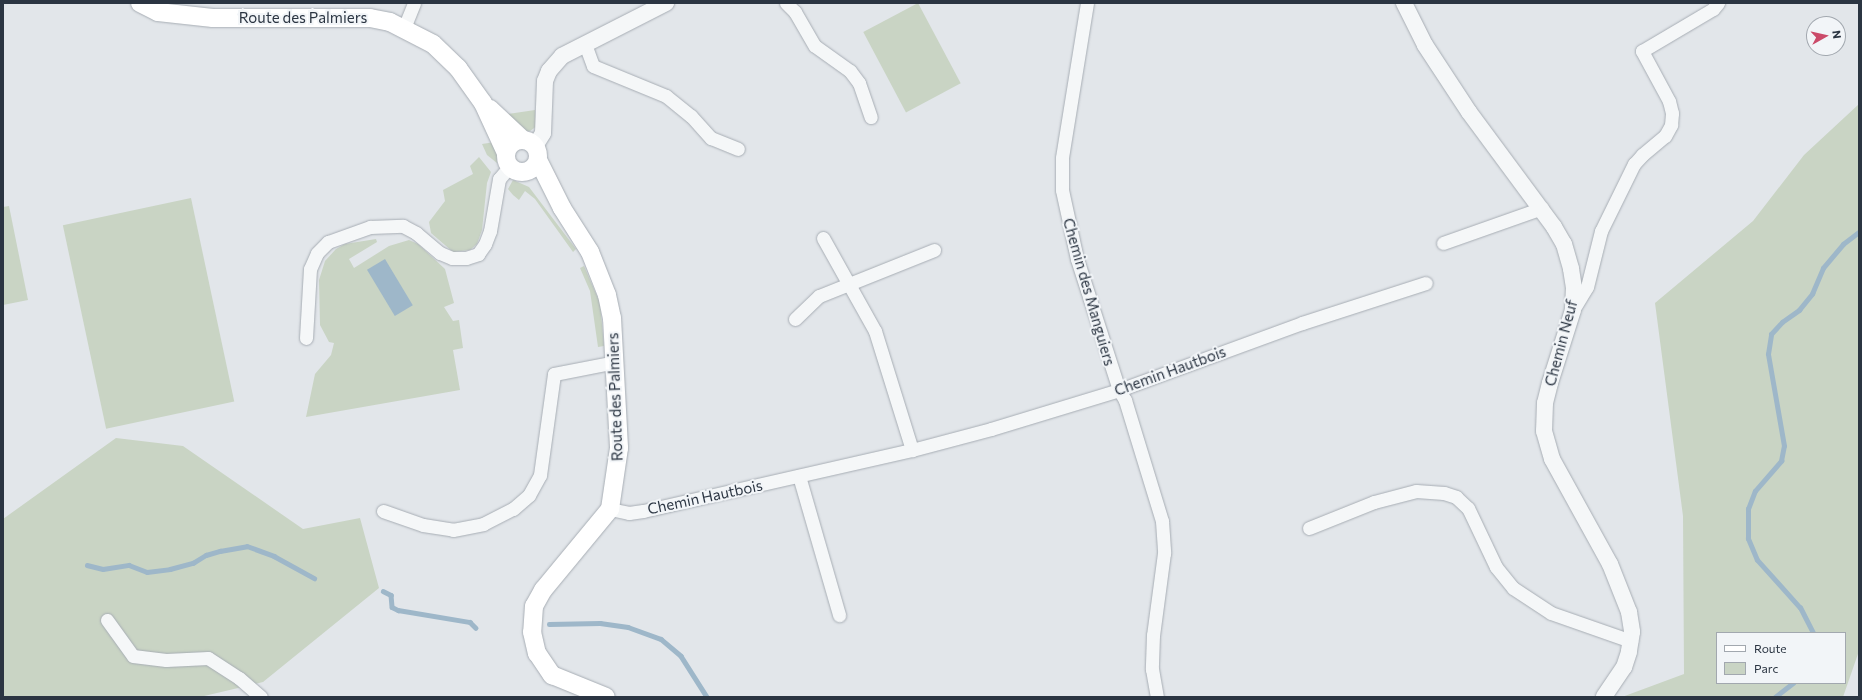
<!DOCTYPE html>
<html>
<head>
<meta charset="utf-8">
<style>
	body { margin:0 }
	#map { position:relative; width:1862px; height:700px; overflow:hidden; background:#e2e6ea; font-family:Commissioner,sans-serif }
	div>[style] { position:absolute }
	.green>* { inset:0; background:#c9d4c4; transform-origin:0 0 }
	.water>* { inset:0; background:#9eb7c9; transform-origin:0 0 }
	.stream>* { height:4.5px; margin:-2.25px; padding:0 2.25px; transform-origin:2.25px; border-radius:2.25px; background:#9eb7c9 }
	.roads { filter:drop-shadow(0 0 1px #a7adb4) drop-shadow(0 0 1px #a7adb4) }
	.minor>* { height:13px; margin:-6.5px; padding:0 6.5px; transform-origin:6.5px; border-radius:6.5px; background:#f5f7f8 }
	.tertiary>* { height:16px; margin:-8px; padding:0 8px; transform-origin:8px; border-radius:8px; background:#f5f7f8 }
	.secondary>* { height:18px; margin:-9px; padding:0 9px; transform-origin:9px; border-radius:9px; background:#fff }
	.secondary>.ring { margin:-9px; padding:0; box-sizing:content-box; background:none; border:18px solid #fff; border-radius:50% }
	span { translate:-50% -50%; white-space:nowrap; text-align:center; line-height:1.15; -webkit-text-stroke:4px #f2f5f8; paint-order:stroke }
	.street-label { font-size:15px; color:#2b3542 }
	.frame { position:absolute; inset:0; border:4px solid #2b3542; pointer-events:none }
	.legend { position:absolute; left:1716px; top:632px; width:130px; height:52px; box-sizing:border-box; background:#f2f5f8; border:1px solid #a2a8af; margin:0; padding:5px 7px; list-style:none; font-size:12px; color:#2b3542 }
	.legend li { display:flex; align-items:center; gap:8px; height:20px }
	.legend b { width:20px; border:1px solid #a2a8af }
	.north { position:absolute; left:1806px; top:16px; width:40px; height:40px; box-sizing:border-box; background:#f2f5f8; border:1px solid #a2a8af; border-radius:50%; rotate:82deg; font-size:11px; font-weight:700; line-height:16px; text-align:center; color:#2b3542 }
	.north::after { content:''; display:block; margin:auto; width:14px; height:18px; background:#cb4b6a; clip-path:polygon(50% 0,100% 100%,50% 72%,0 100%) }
</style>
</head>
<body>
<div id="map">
	<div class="green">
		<i style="left:918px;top:3px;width:91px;height:62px;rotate:62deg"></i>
		<i style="clip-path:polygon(evenodd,1859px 104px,1859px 651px,1843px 697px,1622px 697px,1684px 674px,1683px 516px,1655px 303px,1753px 221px,1804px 155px,1859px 104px,1717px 633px,1845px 633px,1845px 683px,1717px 683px,1717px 633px)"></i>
		<i style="clip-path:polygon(535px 110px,537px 126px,530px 131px,525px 131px,508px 114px)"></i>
		<i style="clip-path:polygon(495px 142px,497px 150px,497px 163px,487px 155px,482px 144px)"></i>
		<i style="clip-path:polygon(479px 157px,491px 172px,487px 183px,482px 230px,477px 244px,470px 250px,453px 252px,431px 233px,429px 222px,445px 201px,443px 190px,473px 174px,470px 166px)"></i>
		<i style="clip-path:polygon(513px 180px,529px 187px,576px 249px,573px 252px,535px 199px,525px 191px,519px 200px,513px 195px,508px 189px)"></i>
		<i style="left:191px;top:198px;width:208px;height:131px;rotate:78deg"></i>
		<i style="clip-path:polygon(9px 206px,28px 300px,3px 305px,3px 207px)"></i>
		<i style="clip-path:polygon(376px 239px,377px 242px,349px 259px,354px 268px,389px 246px,409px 240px,418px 244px,445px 269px,454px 303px,444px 307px,453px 321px,459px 320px,463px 348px,453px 350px,460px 390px,306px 417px,315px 374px,331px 355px,334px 343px,329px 342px,320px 325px,319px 280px,325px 261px,336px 249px,345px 244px)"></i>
		<i style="clip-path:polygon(584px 266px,600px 303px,604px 346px,598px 347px,590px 291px,580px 268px)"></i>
		<i style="clip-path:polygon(116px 438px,183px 446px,303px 529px,360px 518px,379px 588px,263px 682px,200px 697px,3px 697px,3px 519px)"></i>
	</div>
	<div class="water">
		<i style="left:385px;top:259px;width:54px;height:21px;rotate:59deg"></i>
	</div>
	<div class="stream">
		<i style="left:87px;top:565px;width:16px;rotate:14deg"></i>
		<i style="left:103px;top:569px;width:26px;rotate:-9deg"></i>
		<i style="left:129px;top:565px;width:19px;rotate:21deg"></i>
		<i style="left:147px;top:572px;width:23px;rotate:-7deg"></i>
		<i style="left:170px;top:569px;width:24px;rotate:-15deg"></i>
		<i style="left:193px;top:563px;width:15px;rotate:-32deg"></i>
		<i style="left:206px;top:555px;width:15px;rotate:-16deg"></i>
		<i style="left:220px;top:551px;width:27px;rotate:-10deg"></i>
		<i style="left:247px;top:546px;width:29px;rotate:20deg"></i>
		<i style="left:274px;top:556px;width:46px;rotate:28.8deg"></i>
		<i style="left:383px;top:591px;width:9px;rotate:27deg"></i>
		<i style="left:391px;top:595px;width:12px;rotate:85deg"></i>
		<i style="left:392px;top:607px;width:7px;rotate:27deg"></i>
		<i style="left:398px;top:610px;width:73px;rotate:9.5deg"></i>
		<i style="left:470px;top:622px;width:8px;rotate:45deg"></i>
		<i style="left:549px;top:624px;width:51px;rotate:-1.1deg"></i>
		<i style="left:600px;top:623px;width:28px;rotate:8deg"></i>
		<i style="left:628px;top:627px;width:35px;rotate:20deg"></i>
		<i style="left:661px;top:639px;width:26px;rotate:40deg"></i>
		<i style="left:681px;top:656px;width:49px;rotate:57.6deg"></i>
		<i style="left:1813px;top:633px;width:28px;rotate:-117deg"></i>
		<i style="left:1800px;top:608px;width:64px;rotate:-131.9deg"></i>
		<i style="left:1757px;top:560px;width:23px;rotate:-113deg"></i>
		<i style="left:1748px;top:539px;width:30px;rotate:-90deg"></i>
		<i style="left:1748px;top:509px;width:19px;rotate:-69deg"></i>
		<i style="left:1755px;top:491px;width:40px;rotate:-49deg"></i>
		<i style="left:1781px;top:461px;width:15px;rotate:-79deg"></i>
		<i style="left:1784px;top:446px;width:93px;rotate:-99.9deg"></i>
		<i style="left:1768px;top:354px;width:20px;rotate:-81deg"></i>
		<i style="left:1771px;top:334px;width:16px;rotate:-47deg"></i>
		<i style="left:1782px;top:322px;width:21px;rotate:-35deg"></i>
		<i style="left:1799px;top:310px;width:21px;rotate:-51deg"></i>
		<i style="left:1812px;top:294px;width:28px;rotate:-67deg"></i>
		<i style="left:1823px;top:268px;width:31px;rotate:-50deg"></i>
		<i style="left:1843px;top:244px;width:20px;rotate:-37deg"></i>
		<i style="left:1775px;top:697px;width:23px;rotate:-38deg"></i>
	</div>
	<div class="roads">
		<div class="minor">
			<i style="left:786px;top:3px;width:13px;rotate:45deg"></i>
			<i style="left:795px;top:12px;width:39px;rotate:60deg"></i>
			<i style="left:815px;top:46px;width:43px;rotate:35.5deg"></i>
			<i style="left:850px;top:71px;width:15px;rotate:53deg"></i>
			<i style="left:859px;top:83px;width:36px;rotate:71deg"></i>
			<i style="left:1087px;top:3px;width:157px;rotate:99.2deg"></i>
			<i style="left:1062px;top:158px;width:32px;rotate:90deg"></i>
			<i style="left:1062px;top:190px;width:71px;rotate:77.7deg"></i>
			<i style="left:1077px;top:259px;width:138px;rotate:72.2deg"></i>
			<i style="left:1119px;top:390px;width:12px;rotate:59deg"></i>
			<i style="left:1125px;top:400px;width:127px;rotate:73deg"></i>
			<i style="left:1162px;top:521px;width:32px;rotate:86deg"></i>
			<i style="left:1164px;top:553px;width:83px;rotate:97.6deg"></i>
			<i style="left:1153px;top:635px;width:34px;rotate:92deg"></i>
			<i style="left:1152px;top:669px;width:28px;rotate:80deg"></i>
			<i style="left:404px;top:28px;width:27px;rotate:-68deg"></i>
			<i style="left:585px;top:44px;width:23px;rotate:70deg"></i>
			<i style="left:593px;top:66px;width:79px;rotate:22.3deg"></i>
			<i style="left:666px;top:96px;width:32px;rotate:39deg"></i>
			<i style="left:691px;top:116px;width:30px;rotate:48deg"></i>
			<i style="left:711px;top:138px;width:29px;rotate:22deg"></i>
			<i style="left:823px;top:238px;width:107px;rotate:60.8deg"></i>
			<i style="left:875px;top:331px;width:125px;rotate:72.7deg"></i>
			<i style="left:1443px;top:243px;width:105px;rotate:-19.5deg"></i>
			<i style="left:1573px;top:310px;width:27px;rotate:-59deg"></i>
			<i style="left:1587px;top:287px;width:58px;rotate:-76deg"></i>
			<i style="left:1601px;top:231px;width:75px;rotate:-63.8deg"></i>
			<i style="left:1634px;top:164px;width:12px;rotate:-48deg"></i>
			<i style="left:1642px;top:155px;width:30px;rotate:-40deg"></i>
			<i style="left:1665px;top:136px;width:13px;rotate:-61deg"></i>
			<i style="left:1671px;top:125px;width:12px;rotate:-85deg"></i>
			<i style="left:1672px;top:113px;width:12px;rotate:-104deg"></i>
			<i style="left:1669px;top:101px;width:57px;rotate:-118.4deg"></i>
			<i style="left:1642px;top:51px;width:82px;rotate:-30.6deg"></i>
			<i style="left:1713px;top:9px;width:8px;rotate:-50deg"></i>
			<i style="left:795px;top:319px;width:33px;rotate:-44deg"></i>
			<i style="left:819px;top:296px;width:124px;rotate:-21.8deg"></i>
			<i style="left:306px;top:338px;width:69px;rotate:-86.7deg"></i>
			<i style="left:310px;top:269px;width:17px;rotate:-66deg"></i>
			<i style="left:317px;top:253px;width:16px;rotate:-45deg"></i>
			<i style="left:328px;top:242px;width:45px;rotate:-19.7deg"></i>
			<i style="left:370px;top:227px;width:33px;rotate:-2deg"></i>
			<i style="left:403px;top:226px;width:15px;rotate:28deg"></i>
			<i style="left:416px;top:233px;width:31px;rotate:40deg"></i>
			<i style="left:440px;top:253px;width:13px;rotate:23deg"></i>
			<i style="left:452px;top:258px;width:14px"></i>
			<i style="left:466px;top:258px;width:13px;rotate:-18deg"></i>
			<i style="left:478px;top:254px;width:12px;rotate:-55deg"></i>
			<i style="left:485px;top:244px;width:14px;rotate:-69deg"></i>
			<i style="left:490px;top:231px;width:53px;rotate:-80.2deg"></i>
			<i style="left:499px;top:179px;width:16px;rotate:-50deg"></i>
			<i style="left:799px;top:476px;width:145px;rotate:73.9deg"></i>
			<i style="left:610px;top:509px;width:19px;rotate:12deg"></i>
			<i style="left:629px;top:513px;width:14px;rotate:-8deg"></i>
			<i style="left:643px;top:511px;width:276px;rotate:-12.8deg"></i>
			<i style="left:912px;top:450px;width:82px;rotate:-14.9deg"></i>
			<i style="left:991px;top:429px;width:134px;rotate:-16.9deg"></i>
			<i style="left:1119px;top:390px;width:195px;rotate:-20.1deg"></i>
			<i style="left:1302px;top:323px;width:130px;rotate:-17.9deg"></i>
			<i style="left:383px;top:511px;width:42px;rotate:19.3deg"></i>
			<i style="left:423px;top:525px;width:30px;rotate:9deg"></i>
			<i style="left:453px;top:530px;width:31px;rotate:-11deg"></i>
			<i style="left:483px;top:524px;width:34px;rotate:-27deg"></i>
			<i style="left:513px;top:509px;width:21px;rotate:-41deg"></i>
			<i style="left:529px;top:495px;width:23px;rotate:-61deg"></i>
			<i style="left:540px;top:475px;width:102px;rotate:-82.1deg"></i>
			<i style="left:554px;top:374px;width:62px;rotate:-11.1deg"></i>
			<i style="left:1309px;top:528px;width:70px;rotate:-21.8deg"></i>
			<i style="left:1374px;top:502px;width:43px;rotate:-14.7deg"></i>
			<i style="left:1416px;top:491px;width:28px;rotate:4deg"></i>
			<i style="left:1444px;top:493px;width:13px;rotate:18deg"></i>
			<i style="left:1456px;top:497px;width:16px;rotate:43deg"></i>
			<i style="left:1468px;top:508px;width:65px;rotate:64.6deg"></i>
			<i style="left:1496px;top:567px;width:27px;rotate:51deg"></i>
			<i style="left:1513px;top:588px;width:45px;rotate:33.3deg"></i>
			<i style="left:1551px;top:613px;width:85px;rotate:19.3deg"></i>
			<i style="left:107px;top:620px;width:44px;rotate:54.2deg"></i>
			<i style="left:133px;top:656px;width:33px;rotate:7deg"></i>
			<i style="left:166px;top:660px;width:42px;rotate:-2.7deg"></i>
			<i style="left:208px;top:658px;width:37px;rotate:33deg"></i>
			<i style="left:239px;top:678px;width:29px;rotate:41deg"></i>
		</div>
		<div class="tertiary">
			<i style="left:1404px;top:3px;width:47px;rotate:63.4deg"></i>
			<i style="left:1425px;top:45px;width:80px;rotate:56.7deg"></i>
			<i style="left:1469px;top:112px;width:143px;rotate:53.5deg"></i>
			<i style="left:1554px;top:227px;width:20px;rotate:60deg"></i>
			<i style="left:1564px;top:244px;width:26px;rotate:74deg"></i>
			<i style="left:1571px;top:269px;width:19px;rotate:81deg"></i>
			<i style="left:1574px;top:288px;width:22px;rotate:93deg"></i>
			<i style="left:1573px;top:310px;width:77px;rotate:107.5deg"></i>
			<i style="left:1550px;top:383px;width:21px;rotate:104deg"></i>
			<i style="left:1545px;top:403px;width:28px;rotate:92deg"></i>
			<i style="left:1544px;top:431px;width:29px;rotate:74deg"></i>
			<i style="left:1552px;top:459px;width:120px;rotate:61.1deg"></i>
			<i style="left:1610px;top:564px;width:52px;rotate:68.4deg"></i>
			<i style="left:1629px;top:612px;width:20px;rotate:81deg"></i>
			<i style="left:1632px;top:632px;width:20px;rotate:99deg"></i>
			<i style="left:1629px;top:652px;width:16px;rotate:108deg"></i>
			<i style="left:1624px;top:667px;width:36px;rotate:124deg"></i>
			<i style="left:535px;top:146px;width:15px;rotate:-58deg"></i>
			<i style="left:543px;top:133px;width:52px;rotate:-87.8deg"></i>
			<i style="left:545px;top:81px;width:11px;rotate:-68deg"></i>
			<i style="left:549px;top:71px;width:20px;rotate:-49deg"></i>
			<i style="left:562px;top:56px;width:117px;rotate:-27deg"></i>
		</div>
		<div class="secondary">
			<i style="left:140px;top:3px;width:20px;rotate:27deg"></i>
			<i style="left:158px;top:12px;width:55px;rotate:6.2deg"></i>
			<i style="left:213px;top:18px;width:157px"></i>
			<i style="left:370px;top:18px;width:20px;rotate:11deg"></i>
			<i style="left:390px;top:22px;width:48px;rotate:27.1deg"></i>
			<i style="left:433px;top:44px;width:35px;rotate:44deg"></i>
			<i style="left:458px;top:68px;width:43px;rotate:54.5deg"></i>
			<i style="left:483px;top:103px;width:55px;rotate:65.3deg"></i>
			<i style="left:490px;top:109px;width:45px;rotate:43.2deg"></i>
			<i class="ring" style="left:506px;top:140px;width:14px;height:14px"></i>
			<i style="left:538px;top:160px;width:54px;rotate:63.4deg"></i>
			<i style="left:562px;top:208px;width:52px;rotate:57.5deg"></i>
			<i style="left:590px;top:252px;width:46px;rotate:68.4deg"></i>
			<i style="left:607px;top:295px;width:24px;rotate:78deg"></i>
			<i style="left:612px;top:318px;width:130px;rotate:86.9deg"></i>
			<i style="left:619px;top:448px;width:62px;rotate:98.4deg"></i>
			<i style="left:610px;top:509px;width:105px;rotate:129.6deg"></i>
			<i style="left:543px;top:590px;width:18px;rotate:119deg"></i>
			<i style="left:534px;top:606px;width:26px;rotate:94deg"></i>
			<i style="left:532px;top:632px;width:22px;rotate:77deg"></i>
			<i style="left:537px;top:653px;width:27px;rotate:56deg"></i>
			<i style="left:552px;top:675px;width:58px;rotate:22.2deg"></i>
		</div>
	</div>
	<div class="street-label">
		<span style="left:303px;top:18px">Route des Palmiers</span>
		<span style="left:1089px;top:292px;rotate:74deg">Chemin des Manguiers</span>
		<span style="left:1561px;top:343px;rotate:-75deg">Chemin Neuf</span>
		<span style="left:1170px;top:371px;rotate:-20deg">Chemin Hautbois</span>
		<span style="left:615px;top:397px;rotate:-92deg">Route des Palmiers</span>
		<span style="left:705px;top:497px;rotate:-12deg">Chemin Hautbois</span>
	</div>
	<div class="frame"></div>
	<ul class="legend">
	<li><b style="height:5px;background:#fff"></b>Route</li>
	<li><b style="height:11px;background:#c9d4c4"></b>Parc</li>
	</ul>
	<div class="north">N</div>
</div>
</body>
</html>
